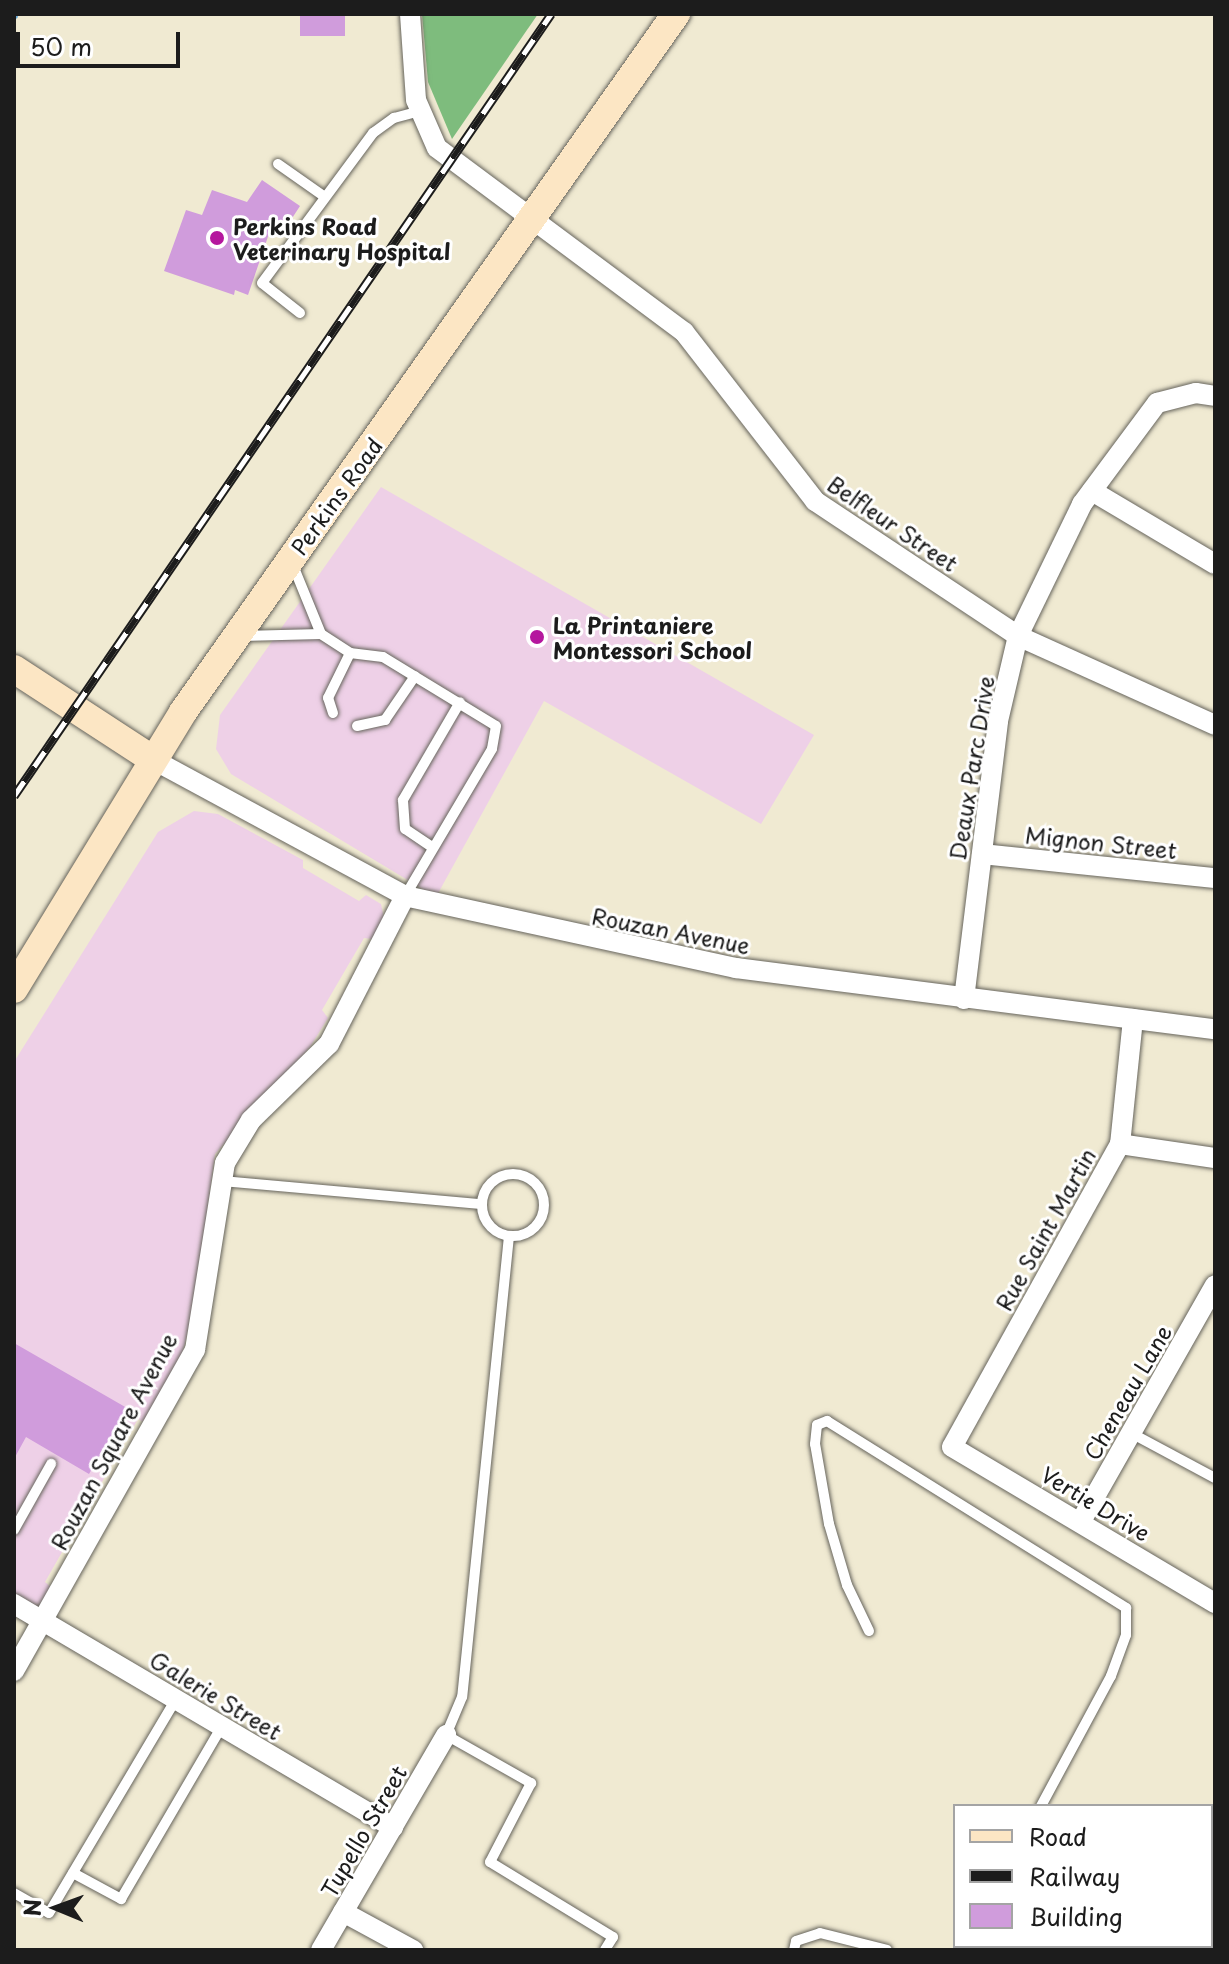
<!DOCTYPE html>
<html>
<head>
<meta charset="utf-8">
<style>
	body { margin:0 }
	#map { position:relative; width:1229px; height:1964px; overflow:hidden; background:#f0ead2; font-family:"Playpen Sans",sans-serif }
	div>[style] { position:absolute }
	.built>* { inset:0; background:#eed0e7 }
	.forest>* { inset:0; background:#7ebc7d }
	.stream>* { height:7px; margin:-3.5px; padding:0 3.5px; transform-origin:3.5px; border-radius:3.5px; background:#63a6d7 }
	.building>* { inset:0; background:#d09cdc; transform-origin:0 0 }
	.roads { filter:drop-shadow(0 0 2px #66645c) drop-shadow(0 0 2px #66645c) }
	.lane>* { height:10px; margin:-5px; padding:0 5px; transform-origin:5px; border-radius:5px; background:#fff }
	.lane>.ring { margin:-5px; padding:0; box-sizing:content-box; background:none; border:10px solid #fff; border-radius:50% }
	.street>* { height:20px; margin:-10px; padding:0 10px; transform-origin:10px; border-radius:10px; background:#fff }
	.secondary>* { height:28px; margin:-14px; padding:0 14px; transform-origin:14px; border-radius:14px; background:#fce6c4 }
	.rail>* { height:9px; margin-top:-4.5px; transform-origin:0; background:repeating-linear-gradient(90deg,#fff 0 18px,#1c1c1c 0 36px); box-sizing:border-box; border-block:2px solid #1c1c1c }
	.dots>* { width:22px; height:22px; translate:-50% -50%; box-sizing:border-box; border:4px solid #fff; border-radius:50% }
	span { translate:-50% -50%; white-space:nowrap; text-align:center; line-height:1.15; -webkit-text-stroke:6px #fff; paint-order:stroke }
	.poi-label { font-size:22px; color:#1c1c1c; font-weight:700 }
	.left { translate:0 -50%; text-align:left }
	.street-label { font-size:22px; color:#1c1c1c }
	.frame { position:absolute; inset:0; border:16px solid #1c1c1c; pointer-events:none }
	.legend { position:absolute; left:953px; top:1804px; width:260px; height:144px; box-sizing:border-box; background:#fff; border:2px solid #a4a4a4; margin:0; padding:10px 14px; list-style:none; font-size:24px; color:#1c1c1c }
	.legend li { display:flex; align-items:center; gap:16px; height:40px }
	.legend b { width:40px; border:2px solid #a4a4a4 }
	.north { position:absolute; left:16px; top:1868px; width:80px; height:80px; -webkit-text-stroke:6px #fff; paint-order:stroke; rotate:271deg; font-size:22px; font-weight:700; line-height:32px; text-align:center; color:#1c1c1c }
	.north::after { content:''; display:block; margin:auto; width:28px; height:36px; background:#1c1c1c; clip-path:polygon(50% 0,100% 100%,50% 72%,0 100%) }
	.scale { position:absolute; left:16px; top:32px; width:164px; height:36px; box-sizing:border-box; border:4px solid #1c1c1c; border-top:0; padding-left:10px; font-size:24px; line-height:28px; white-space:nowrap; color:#1c1c1c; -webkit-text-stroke:6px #fff; paint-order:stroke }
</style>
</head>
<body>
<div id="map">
	<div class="built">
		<i style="clip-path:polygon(381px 487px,814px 735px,761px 824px,544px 701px,436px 897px,231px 774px,216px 749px,220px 715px)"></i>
		<i style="clip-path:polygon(194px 811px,218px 814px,303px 860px,303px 868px,359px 901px,366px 895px,381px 904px,384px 918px,372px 939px,364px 938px,322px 1010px,328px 1018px,310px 1047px,215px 1154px,194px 1307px,181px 1359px,145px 1423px,138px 1419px,45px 1582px,51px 1587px,42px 1604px,35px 1608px,14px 1598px,14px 1062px,158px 832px)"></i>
	</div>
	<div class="forest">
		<i style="clip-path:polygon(422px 14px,538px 14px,452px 139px,428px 82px)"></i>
	</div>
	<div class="stream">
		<i style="left:14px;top:15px;width:1px;rotate:-90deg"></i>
	</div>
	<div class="building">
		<i style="left:300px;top:14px;width:45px;height:22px"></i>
		<i style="clip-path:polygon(262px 180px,300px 206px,285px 229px,273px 222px,248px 295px,235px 290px,234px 295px,164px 271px,186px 210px,202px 215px,212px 190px,247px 202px)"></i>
		<i style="clip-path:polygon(14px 1343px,127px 1408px,89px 1474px,26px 1437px,14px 1459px)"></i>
	</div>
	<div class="roads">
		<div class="lane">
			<i style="left:278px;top:164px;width:57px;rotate:35.1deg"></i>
			<i style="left:300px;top:313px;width:48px;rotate:-141.7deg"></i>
			<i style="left:262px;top:283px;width:187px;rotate:-53.5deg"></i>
			<i style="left:373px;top:133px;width:26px;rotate:-36deg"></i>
			<i style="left:394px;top:118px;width:27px;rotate:-15deg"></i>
			<i style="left:321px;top:634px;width:35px;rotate:33deg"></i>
			<i style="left:350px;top:653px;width:33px;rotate:7deg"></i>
			<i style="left:383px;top:657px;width:132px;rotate:31.4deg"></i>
			<i style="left:496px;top:726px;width:23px;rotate:100deg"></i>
			<i style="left:492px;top:749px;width:171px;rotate:120.6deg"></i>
			<i style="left:242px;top:636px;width:79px;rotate:-1.5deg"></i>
			<i style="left:321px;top:634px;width:77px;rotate:-112.2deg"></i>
			<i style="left:333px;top:713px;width:16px;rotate:-108deg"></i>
			<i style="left:328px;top:698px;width:50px;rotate:-63.9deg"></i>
			<i style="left:357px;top:726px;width:29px;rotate:-12deg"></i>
			<i style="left:385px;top:720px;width:53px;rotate:-55.7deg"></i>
			<i style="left:432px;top:847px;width:32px;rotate:-146deg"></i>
			<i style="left:405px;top:829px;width:29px;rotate:-94deg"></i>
			<i style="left:403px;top:800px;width:113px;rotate:-59.8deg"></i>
			<i class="ring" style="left:482px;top:1174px;width:52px;height:52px"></i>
			<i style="left:222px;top:1181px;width:260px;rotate:5.1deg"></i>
			<i style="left:509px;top:1236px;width:463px;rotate:95.8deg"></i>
			<i style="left:462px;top:1697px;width:41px;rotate:112.8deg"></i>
			<i style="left:446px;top:1735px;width:98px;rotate:29.5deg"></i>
			<i style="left:531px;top:1783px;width:89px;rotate:117.4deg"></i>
			<i style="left:490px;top:1862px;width:144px;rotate:31.4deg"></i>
			<i style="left:613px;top:1937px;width:15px;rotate:122deg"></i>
			<i style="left:1131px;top:1433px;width:95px;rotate:28.2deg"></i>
			<i style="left:14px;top:1530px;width:76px;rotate:-60.7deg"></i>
			<i style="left:869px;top:1631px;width:51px;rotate:-115.6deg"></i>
			<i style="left:847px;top:1585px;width:64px;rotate:-106.4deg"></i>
			<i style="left:829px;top:1524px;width:81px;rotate:-99.9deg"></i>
			<i style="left:815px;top:1444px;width:19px;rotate:-84deg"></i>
			<i style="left:817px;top:1425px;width:11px;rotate:-22deg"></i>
			<i style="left:827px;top:1421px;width:353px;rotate:32deg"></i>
			<i style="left:1126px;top:1608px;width:27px;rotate:90deg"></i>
			<i style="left:1126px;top:1635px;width:44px;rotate:110.1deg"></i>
			<i style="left:1111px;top:1676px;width:148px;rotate:118.3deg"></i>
			<i style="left:1211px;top:1843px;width:8px;rotate:-60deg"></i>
			<i style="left:73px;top:1873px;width:55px;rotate:28.4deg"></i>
			<i style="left:121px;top:1899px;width:200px;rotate:-59.7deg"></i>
			<i style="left:14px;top:1893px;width:40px;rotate:29.7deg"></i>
			<i style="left:49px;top:1913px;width:249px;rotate:-59.3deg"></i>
			<i style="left:1211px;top:1932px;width:4px"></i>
			<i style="left:794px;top:1950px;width:9px;rotate:-77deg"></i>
			<i style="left:796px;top:1941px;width:25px;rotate:-18deg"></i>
			<i style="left:820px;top:1933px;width:69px;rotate:14.2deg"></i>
			<i style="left:976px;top:1950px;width:4px;rotate:-76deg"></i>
		</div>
		<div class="street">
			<i style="left:410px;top:14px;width:86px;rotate:86deg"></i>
			<i style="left:416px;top:100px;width:52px;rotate:66.4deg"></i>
			<i style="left:437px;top:148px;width:308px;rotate:36.7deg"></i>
			<i style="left:684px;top:332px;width:214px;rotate:52.2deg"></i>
			<i style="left:815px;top:501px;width:244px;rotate:33.6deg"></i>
			<i style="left:1018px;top:636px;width:216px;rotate:24.3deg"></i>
			<i style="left:1092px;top:491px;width:143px;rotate:30.7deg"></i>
			<i style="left:152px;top:759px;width:288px;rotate:28.4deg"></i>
			<i style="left:405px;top:896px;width:339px;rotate:12.3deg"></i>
			<i style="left:736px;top:968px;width:483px;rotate:7.3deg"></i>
			<i style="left:982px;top:854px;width:234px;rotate:5.9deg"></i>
			<i style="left:964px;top:999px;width:280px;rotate:-83deg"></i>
			<i style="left:998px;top:721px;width:87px;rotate:-76.8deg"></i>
			<i style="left:1018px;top:636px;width:147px;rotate:-64.1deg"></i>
			<i style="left:1082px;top:504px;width:126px;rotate:-53.4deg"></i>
			<i style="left:1157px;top:403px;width:40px;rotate:-14.4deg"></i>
			<i style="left:1196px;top:393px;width:19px;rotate:9deg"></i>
			<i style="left:1133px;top:1019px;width:126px;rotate:95.9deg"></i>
			<i style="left:1120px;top:1144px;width:346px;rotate:119deg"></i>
			<i style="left:952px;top:1447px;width:306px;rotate:30.7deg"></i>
			<i style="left:1120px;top:1144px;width:96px;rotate:8.4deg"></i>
			<i style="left:1081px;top:1521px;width:271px;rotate:-60.4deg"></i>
			<i style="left:14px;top:1604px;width:440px;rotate:30.5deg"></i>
			<i style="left:14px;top:1671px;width:369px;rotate:-60.6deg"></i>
			<i style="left:195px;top:1350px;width:189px;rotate:-80.9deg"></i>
			<i style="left:225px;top:1163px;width:50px;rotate:-58.8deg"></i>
			<i style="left:251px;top:1120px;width:109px;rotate:-44.3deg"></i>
			<i style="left:329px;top:1044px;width:166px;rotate:-62.8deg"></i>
			<i style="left:343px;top:1912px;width:80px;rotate:28.5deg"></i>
			<i style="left:321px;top:1950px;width:249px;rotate:-59.8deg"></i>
		</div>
		<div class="secondary">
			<i style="left:14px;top:669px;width:165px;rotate:33.1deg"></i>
			<i style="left:14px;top:989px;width:324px;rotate:-58.6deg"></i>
			<i style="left:183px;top:712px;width:855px;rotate:-54.77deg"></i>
		</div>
	</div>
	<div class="rail">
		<i style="left:14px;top:796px;width:949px;rotate:-55.52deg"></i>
	</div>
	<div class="dots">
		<i style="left:217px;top:238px;background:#b5179e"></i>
		<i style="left:537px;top:637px;background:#b5179e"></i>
	</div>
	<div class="poi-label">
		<span class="left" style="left:233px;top:238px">Perkins Road<br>Veterinary Hospital</span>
		<span class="left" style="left:553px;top:637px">La Printaniere<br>Montessori School</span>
	</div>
	<div class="street-label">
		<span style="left:336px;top:496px;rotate:-54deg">Perkins Road</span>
		<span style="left:893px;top:523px;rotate:34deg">Belfleur Street</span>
		<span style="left:971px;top:768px;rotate:-81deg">Deaux Parc Drive</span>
		<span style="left:1101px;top:842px;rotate:6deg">Mignon Street</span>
		<span style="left:671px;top:930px;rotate:11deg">Rouzan Avenue</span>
		<span style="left:1045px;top:1229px;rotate:-61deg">Rue Saint Martin</span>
		<span style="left:1127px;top:1392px;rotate:-60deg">Cheneau Lane</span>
		<span style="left:113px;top:1441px;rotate:-62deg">Rouzan Square Avenue</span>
		<span style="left:1096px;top:1503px;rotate:31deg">Vertie Drive</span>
		<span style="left:216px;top:1695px;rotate:31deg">Galerie Street</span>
		<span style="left:363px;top:1831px;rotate:-60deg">Tupello Street</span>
	</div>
	<div class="frame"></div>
	<ul class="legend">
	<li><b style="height:10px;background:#fce6c4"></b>Road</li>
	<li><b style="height:10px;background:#1c1c1c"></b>Railway</li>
	<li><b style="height:22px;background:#d09cdc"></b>Building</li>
	</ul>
	<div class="north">N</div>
	<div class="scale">50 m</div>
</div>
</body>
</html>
